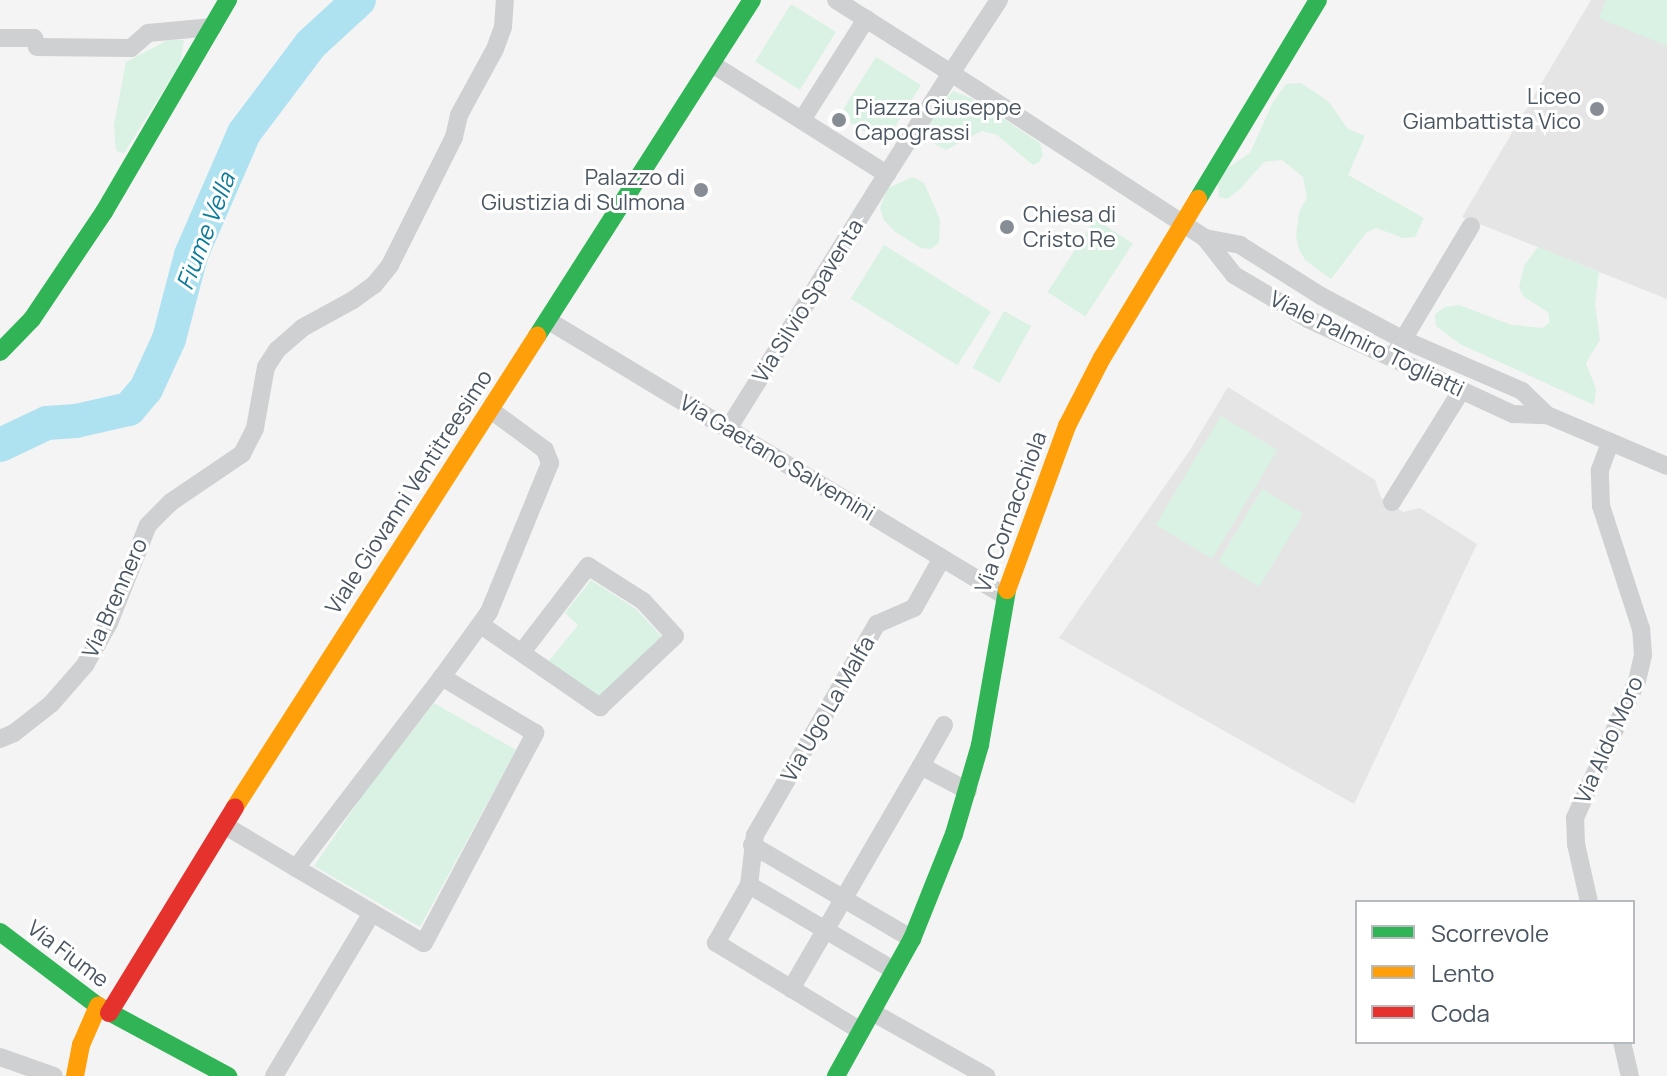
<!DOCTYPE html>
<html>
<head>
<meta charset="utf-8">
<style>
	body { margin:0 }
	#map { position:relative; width:1667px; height:1076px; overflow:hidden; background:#f4f4f4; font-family:Manrope,sans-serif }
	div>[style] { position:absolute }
	.education>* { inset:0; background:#e6e5e6 }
	.green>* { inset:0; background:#d9f2e3; transform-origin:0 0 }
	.river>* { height:34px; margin:-17px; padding:0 17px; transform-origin:17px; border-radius:17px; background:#aee2f0 }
	.street>* { height:18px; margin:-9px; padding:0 9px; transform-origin:9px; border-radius:9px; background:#ced0d2 }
	.fast>* { height:18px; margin:-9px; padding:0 9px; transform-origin:9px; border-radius:9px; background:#30b455 }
	.slow>* { height:18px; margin:-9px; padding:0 9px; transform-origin:9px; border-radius:9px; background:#ff9f0a }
	.jam>* { height:18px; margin:-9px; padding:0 9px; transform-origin:9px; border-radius:9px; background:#e5322d }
	.dots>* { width:22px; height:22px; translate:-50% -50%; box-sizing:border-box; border:4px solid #fff; border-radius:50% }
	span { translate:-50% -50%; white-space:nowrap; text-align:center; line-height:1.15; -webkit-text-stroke:6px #fff; paint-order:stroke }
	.poi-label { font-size:22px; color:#4a5661 }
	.right { translate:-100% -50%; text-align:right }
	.left { translate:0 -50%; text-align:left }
	.street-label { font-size:22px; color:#4a5661 }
	.water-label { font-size:24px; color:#0c7c9b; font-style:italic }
	.legend { position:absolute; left:1355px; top:900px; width:280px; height:144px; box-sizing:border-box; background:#fff; border:2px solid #b7bbc0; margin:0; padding:10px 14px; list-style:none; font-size:24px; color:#4a5661 }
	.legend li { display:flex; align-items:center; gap:16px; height:40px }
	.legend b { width:40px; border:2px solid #b7bbc0 }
</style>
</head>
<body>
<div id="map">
	<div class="education">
		<i style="clip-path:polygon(1591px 0,1667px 0,1667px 299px,1462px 217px)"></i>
		<i style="clip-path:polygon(1228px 387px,1375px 480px,1381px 498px,1403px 512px,1420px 508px,1477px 544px,1354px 804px,1059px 638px,1190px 450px)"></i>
	</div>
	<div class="green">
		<i style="clip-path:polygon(1606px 0,1667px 0,1667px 46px,1599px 18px)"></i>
		<i style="left:791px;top:4px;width:53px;height:68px;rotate:32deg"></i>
		<i style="clip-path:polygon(168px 40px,184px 40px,180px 64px,124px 153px,116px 151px,114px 125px,126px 62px)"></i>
		<i style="left:876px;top:57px;width:53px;height:69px;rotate:32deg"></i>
		<i style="clip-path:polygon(1301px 83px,1328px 101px,1348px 129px,1365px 136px,1348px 175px,1424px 218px,1415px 237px,1403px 238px,1376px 228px,1366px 233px,1331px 279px,1305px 260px,1299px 249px,1296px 236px,1299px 212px,1307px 198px,1303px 177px,1282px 160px,1264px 162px,1240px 189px,1227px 199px,1219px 197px,1218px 183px,1226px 169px,1250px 153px,1273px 102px,1286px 84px)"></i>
		<i style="clip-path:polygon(953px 91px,973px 99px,1040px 143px,1043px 155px,1039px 162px,1033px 165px,997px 135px,982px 131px,946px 150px,934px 144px,928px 131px,928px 121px)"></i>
		<i style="clip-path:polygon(913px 177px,924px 183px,940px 219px,939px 243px,931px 249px,921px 248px,894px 231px,884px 220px,880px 208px,888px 188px)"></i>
		<i style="left:1095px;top:219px;width:45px;height:87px;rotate:33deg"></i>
		<i style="left:884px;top:245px;width:126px;height:63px;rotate:32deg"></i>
		<i style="clip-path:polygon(1538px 247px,1599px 272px,1595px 304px,1600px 340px,1586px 363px,1596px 389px,1594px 405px,1460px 344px,1436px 326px,1435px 314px,1445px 307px,1459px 305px,1512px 325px,1543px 328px,1550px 322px,1548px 312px,1524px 297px,1519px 288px,1524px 266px)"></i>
		<i style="left:1004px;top:311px;width:31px;height:65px;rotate:29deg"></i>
		<i style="left:1221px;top:416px;width:66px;height:127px;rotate:31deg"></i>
		<i style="left:1262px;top:489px;width:48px;height:85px;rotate:31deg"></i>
		<i style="clip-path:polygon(591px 580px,636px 609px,662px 637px,598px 698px,548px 662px,578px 625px,565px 613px)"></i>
		<i style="clip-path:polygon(434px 703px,516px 750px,420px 927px,314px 866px,367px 789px)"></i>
	</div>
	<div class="river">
		<i style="left:0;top:445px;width:52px;rotate:-25.1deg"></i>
		<i style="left:47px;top:423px;width:29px;rotate:-4deg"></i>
		<i style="left:76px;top:421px;width:54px;rotate:-12.8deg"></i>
		<i style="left:129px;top:409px;width:26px;rotate:-50deg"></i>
		<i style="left:146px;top:389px;width:55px;rotate:-65.3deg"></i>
		<i style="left:169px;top:339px;width:87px;rotate:-75.3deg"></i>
		<i style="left:191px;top:255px;width:133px;rotate:-66.5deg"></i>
		<i style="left:244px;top:133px;width:111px;rotate:-53deg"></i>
		<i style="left:311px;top:44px;width:65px;rotate:-42.5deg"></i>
	</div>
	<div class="street">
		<i style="left:999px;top:0;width:87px;rotate:123.3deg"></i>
		<i style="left:951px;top:73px;width:303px;rotate:33deg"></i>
		<i style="left:1205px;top:238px;width:47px;rotate:51.9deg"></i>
		<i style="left:1234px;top:275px;width:86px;rotate:30.7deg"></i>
		<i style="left:1308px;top:319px;width:226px;rotate:24.9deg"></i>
		<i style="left:1513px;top:414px;width:34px;rotate:2deg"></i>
		<i style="left:0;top:38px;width:34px"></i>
		<i style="left:34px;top:38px;width:9px;rotate:72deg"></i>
		<i style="left:37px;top:47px;width:94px;rotate:0.6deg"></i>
		<i style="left:131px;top:48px;width:23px;rotate:-41deg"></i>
		<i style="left:148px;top:33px;width:65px;rotate:-5.3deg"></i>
		<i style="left:712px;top:64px;width:207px;rotate:32.2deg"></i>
		<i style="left:887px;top:174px;width:120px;rotate:-57.6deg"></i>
		<i style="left:951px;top:73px;width:136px;rotate:-147.6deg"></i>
		<i style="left:802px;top:120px;width:120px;rotate:-57.6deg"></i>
		<i style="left:1205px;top:238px;width:36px;rotate:11deg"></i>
		<i style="left:1240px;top:245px;width:96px;rotate:32.2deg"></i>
		<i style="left:1321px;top:296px;width:92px;rotate:28deg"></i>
		<i style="left:1402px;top:339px;width:131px;rotate:23.4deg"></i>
		<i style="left:1522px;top:391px;width:35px;rotate:44deg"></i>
		<i style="left:1547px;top:415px;width:130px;rotate:23deg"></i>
		<i style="left:549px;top:321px;width:533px;rotate:31.09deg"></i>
		<i style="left:1398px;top:348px;width:142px;rotate:-59.1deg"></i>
		<i style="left:728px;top:429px;width:301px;rotate:-58.1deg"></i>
		<i style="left:1392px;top:502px;width:131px;rotate:-58.1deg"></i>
		<i style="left:481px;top:625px;width:145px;rotate:34.6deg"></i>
		<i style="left:600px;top:707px;width:103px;rotate:-43.4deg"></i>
		<i style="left:675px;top:636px;width:47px;rotate:-132.4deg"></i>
		<i style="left:643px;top:601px;width:65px;rotate:-147.5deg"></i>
		<i style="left:588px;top:566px;width:108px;rotate:127.5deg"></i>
		<i style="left:442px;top:677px;width:80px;rotate:-54.1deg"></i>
		<i style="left:489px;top:612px;width:161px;rotate:-67.7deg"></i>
		<i style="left:550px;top:463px;width:14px;rotate:-111deg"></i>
		<i style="left:545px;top:450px;width:67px;rotate:-143.5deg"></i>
		<i style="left:0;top:739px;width:15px;rotate:-23deg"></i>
		<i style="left:14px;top:733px;width:47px;rotate:-38.1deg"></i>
		<i style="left:51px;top:704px;width:52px;rotate:-48.9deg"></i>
		<i style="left:85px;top:665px;width:48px;rotate:-60.3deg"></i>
		<i style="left:109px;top:623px;width:105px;rotate:-68.3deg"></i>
		<i style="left:148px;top:525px;width:33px;rotate:-45deg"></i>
		<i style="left:171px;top:502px;width:86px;rotate:-34.1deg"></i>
		<i style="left:242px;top:454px;width:29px;rotate:-63deg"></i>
		<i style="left:255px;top:428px;width:62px;rotate:-79.8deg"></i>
		<i style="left:266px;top:367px;width:20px;rotate:-57deg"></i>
		<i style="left:277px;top:350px;width:33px;rotate:-41deg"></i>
		<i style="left:302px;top:328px;width:58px;rotate:-28.8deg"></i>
		<i style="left:353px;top:300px;width:26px;rotate:-36deg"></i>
		<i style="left:374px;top:285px;width:26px;rotate:-51deg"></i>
		<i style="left:390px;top:265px;width:143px;rotate:-63.4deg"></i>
		<i style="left:454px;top:137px;width:23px;rotate:-77deg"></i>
		<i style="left:459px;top:115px;width:75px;rotate:-61.4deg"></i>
		<i style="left:495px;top:49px;width:23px;rotate:-70deg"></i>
		<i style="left:503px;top:27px;width:27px;rotate:-86deg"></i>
		<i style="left:921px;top:766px;width:47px;rotate:-60.7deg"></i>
		<i style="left:224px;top:825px;width:84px;rotate:30.8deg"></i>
		<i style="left:296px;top:868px;width:148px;rotate:30.4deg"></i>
		<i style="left:424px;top:943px;width:238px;rotate:-62.1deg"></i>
		<i style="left:535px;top:733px;width:109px;rotate:-148.9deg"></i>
		<i style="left:442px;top:677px;width:240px;rotate:127.4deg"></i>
		<i style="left:752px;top:845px;width:186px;rotate:30.4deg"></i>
		<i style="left:749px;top:885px;width:50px;rotate:-83.2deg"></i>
		<i style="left:755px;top:835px;width:244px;rotate:-60deg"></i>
		<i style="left:877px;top:624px;width:40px;rotate:-23.4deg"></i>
		<i style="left:914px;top:608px;width:57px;rotate:-60.8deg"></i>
		<i style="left:1589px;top:902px;width:59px;rotate:-102.6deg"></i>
		<i style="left:1576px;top:844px;width:26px;rotate:-92deg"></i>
		<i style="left:1575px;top:818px;width:150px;rotate:-65.7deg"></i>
		<i style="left:1637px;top:681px;width:27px;rotate:-77deg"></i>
		<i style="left:1643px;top:655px;width:26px;rotate:-94deg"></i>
		<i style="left:1641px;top:629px;width:129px;rotate:-108deg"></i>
		<i style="left:1601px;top:506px;width:36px;rotate:-92deg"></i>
		<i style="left:1600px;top:470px;width:30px;rotate:-70deg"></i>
		<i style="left:791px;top:989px;width:258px;rotate:-59.8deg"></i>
		<i style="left:921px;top:766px;width:53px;rotate:28deg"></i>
		<i style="left:872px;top:1012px;width:131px;rotate:29.3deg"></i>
		<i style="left:861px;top:1031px;width:170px;rotate:-148.7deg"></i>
		<i style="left:716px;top:943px;width:67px;rotate:-60.4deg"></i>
		<i style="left:749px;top:885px;width:169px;rotate:30.5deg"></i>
		<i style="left:1622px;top:1042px;width:35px;rotate:77deg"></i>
		<i style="left:0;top:1057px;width:57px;rotate:19.4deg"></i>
		<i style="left:274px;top:1076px;width:190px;rotate:-59deg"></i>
	</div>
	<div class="fast">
		<i style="left:1198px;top:199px;width:232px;rotate:-58.9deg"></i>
		<i style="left:537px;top:336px;width:399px;rotate:-57.4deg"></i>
		<i style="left:0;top:352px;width:46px;rotate:-45.9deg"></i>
		<i style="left:32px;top:319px;width:129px;rotate:-56.1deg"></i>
		<i style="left:104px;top:212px;width:246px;rotate:-59.7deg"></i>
		<i style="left:0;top:932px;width:123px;rotate:37.1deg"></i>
		<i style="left:98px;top:1006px;width:148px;rotate:28.3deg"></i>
		<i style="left:836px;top:1076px;width:157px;rotate:-61deg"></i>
		<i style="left:912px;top:939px;width:113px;rotate:-68.2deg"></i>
		<i style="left:954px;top:834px;width:93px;rotate:-73.7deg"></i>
		<i style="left:980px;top:745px;width:157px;rotate:-80.1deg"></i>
	</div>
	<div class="slow">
		<i style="left:1007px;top:590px;width:175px;rotate:-69.9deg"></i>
		<i style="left:1067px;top:426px;width:76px;rotate:-62.8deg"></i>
		<i style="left:1102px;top:358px;width:186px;rotate:-58.9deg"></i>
		<i style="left:235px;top:807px;width:560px;rotate:-57.33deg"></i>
		<i style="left:75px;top:1076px;width:32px;rotate:-79deg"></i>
		<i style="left:81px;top:1045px;width:43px;rotate:-66.4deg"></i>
	</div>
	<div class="jam">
		<i style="left:109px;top:1013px;width:241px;rotate:-58.5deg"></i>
	</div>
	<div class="dots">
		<i style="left:1597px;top:109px;background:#868d94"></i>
		<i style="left:839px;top:120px;background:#868d94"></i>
		<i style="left:701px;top:190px;background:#868d94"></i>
		<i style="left:1007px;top:227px;background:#868d94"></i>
	</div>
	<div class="poi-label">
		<span class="right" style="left:1581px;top:109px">Liceo<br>Giambattista Vico</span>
		<span class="left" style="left:855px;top:120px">Piazza Giuseppe<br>Capograssi</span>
		<span class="right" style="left:685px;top:190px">Palazzo di<br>Giustizia di Sulmona</span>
		<span class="left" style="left:1023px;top:227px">Chiesa di<br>Cristo Re</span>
	</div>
	<div class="street-label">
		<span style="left:808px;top:301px;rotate:-58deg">Via Silvio Spaventa</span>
		<span style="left:1367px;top:344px;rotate:26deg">Viale Palmiro Togliatti</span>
		<span style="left:777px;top:458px;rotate:31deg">Via Gaetano Salvemini</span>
		<span style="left:409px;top:492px;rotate:-57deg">Viale Giovanni Ventitreesimo</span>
		<span style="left:1011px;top:512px;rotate:-70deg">Via Cornacchiola</span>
		<span style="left:115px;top:598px;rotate:-66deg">Via Brennero</span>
		<span style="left:828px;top:709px;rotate:-60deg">Via Ugo La Malfa</span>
		<span style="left:1609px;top:740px;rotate:-66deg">Via Aldo Moro</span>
		<span style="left:68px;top:954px;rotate:37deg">Via Fiume</span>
	</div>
	<div class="water-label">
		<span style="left:205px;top:231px;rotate:-69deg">Fiume Vella</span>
	</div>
	<ul class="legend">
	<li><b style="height:10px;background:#30b455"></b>Scorrevole</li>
	<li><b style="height:10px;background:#ff9f0a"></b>Lento</li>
	<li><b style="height:10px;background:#e5322d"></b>Coda</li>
	</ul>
</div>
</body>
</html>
